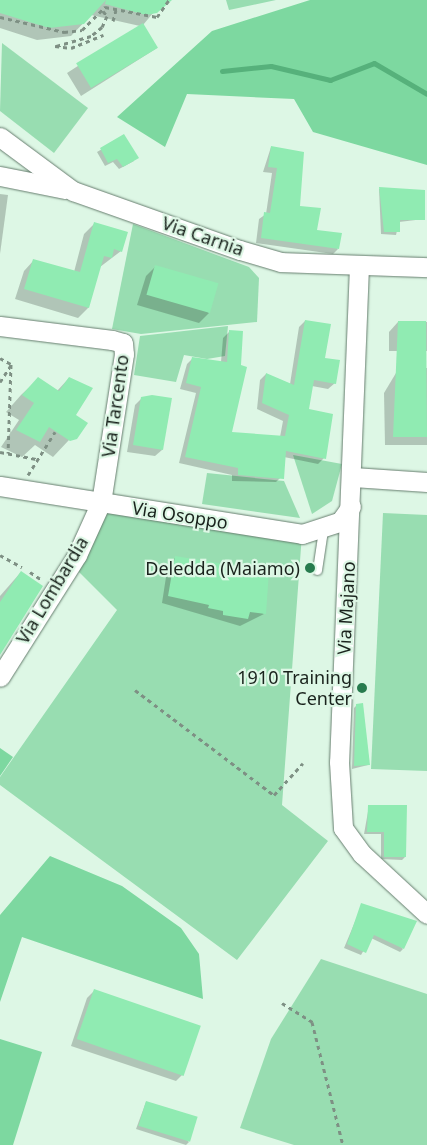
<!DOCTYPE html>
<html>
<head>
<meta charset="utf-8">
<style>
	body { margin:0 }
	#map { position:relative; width:427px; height:1145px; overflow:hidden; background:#ddf7e5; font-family:"Noto Sans",sans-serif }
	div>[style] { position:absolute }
	.green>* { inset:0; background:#98ddb1 }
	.forest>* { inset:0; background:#7dd8a0 }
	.shadow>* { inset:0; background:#0003 }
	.stream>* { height:5px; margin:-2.5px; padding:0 2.5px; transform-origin:2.5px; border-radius:2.5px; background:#56b17b }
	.building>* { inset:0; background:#90ebb2; transform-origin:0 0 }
	.path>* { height:3px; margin-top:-1.5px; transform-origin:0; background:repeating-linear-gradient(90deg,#7e9084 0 4px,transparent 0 8px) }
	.roads { filter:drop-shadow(0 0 1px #667d6e) drop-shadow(0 0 1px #667d6e) }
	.lane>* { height:9px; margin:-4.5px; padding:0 4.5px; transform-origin:4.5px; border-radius:4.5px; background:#fff }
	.street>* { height:19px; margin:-9.5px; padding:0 9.5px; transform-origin:9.5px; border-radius:9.5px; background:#fff }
	.dots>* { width:14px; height:14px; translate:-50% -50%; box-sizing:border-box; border:2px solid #ddf7e5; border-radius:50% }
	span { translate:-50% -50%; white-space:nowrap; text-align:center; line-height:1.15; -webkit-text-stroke:4.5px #ddf7e5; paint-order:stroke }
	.street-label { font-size:18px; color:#1a231d }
	.poi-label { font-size:18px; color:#1a231d }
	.right { translate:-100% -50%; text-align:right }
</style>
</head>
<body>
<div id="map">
	<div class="green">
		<i style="clip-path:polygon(226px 0,276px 0,229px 10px)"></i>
		<i style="clip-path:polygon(2px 43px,88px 108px,54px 153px,0 111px)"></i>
		<i style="clip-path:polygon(133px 224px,249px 267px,259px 278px,257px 322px,141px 334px,112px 329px)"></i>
		<i style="clip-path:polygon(228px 326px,225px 356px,207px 359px,184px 355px,176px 382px,134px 375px,140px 336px)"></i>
		<i style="clip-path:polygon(293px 455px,342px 464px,332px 501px,312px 514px)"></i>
		<i style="clip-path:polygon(207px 473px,284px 481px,300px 518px,202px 504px)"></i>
		<i style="clip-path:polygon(101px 502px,302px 534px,282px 805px,328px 841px,237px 960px,0 785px,0 777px,117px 610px,75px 568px)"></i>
		<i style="clip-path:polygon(383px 513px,427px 515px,427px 771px,371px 769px)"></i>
		<i style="clip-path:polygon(321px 959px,427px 994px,427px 1145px,294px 1145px,240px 1128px,271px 1039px)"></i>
	</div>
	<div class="forest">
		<i style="clip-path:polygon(310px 0,427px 0,427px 165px,313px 132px,294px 99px,187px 94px,165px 147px,117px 117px,212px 31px)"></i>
		<i style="clip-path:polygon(0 748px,13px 757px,0 776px)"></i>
		<i style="clip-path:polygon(50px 856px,122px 886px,181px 928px,199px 954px,203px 999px,22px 937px,0 1002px,0 915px)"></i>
		<i style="clip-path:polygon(0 1039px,42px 1052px,13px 1145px,0 1145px)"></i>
	</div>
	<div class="shadow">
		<i style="clip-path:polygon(0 0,164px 0,143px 25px,157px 48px,81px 96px,67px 73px,140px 26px,91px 15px,71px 36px,37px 40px,0 28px)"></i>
		<i style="clip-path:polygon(124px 136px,134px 161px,119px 169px,113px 162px,105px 166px,97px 152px)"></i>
		<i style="clip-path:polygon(271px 147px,298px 207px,316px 231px,338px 249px,333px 254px,256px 243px,259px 219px,266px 214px,272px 173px,263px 172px)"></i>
		<i style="clip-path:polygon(379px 189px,424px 191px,424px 219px,399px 222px,396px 235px,381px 234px)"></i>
		<i style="clip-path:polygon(0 194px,8px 195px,0 254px)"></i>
		<i style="clip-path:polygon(94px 224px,121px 251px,100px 267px,88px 308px,78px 318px,15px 299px,24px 271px,34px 260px,74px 272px,84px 234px)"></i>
		<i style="clip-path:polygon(156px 266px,209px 313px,199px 323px,137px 305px,146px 276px)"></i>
		<i style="clip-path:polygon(305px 321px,335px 383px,328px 389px,312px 386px,308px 410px,324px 458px,318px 464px,284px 457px,283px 475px,276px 482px,232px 481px,232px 475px,179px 463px,196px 393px,180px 389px,187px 364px,193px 358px,221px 362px,223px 338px,230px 331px,230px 433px,280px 437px,283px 421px,257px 409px,260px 380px,266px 374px,290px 384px,299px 327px)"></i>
		<i style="clip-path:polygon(398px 322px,427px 322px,427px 351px,389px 351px,389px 332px)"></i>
		<i style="clip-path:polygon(399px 368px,427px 368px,427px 445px,385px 445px,384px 393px)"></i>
		<i style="clip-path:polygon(69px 378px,74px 415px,69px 440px,53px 457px,35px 445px,22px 457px,1px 447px,19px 420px,6px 412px,21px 395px,38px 379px,57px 391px)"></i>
		<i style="clip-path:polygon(142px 398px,162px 450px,155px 456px,127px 452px,135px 405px)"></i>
		<i style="clip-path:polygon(175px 558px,264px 614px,240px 626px,162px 603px,168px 564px)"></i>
		<i style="clip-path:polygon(21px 572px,0 652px,0 596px)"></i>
		<i style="clip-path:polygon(357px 705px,368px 765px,352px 769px,354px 708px)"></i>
		<i style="clip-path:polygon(369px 806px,405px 857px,402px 860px,381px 859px,381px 834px,364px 834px)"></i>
		<i style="clip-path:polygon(362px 905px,403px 949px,400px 952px,371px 938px,361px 955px,344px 948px)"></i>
		<i style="clip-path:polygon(94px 991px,183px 1074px,176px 1081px,71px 1046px,87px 998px)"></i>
		<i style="clip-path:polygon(146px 1102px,189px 1142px,186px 1145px,136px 1129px)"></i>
	</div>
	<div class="stream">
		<i style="left:222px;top:71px;width:49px;rotate:-5.8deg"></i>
		<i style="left:271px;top:66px;width:61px;rotate:13.3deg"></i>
		<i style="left:330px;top:80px;width:47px;rotate:-21.1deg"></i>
		<i style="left:374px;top:63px;width:61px;rotate:30.3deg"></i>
	</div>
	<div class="building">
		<i style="clip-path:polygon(0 0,106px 0,84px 24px,49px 28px,0 13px)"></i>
		<i style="clip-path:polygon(106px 0,172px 0,157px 13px,146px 15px,105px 4px)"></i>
		<i style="left:143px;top:23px;width:29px;height:78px;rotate:59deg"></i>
		<i style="clip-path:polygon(124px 134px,139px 158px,123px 167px,117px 159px,108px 163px,100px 148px)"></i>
		<i style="clip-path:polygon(271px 146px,304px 152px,300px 206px,321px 208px,317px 230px,342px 233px,339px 249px,261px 238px,264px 212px,270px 213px,277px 168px,268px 167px)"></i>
		<i style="clip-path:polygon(379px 187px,425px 190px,425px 220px,400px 220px,400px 232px,384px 232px)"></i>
		<i style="clip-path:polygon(94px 222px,128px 232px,122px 252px,114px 249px,112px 258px,104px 256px,89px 308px,24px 289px,33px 259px,80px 272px)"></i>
		<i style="left:155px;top:265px;width:66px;height:31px;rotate:16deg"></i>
		<i style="clip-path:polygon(305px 320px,331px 324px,325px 358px,340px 360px,336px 384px,314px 380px,309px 409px,333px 414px,326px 459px,286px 451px,284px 479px,238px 475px,238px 468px,185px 457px,201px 387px,186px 383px,192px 357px,227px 362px,229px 330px,243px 331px,241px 365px,247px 367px,232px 432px,285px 436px,289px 415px,262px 403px,266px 373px,294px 385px)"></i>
		<i style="clip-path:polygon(398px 321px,426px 321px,427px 437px,393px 437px)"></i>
		<i style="clip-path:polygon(38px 377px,59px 391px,69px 377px,93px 388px,76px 415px,88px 423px,77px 439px,70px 441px,49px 427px,40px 442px,16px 430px,34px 403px,22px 395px)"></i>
		<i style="clip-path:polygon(152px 395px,172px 398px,163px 450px,133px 445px,141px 397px)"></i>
		<i style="clip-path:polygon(175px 556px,269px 571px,266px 614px,250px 612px,248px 619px,223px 615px,223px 611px,208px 608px,209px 605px,168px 596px)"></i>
		<i style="clip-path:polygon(21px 571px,43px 586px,0 655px,0 602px)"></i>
		<i style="clip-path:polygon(363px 703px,370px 765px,354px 766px,356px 704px)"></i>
		<i style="clip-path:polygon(368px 805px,407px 805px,406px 857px,384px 857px,384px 832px,367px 832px)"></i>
		<i style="clip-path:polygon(361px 903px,417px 921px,404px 949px,374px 935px,366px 953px,347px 944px)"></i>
		<i style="left:94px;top:989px;width:113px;height:53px;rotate:19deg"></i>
		<i style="left:146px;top:1101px;width:54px;height:26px;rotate:17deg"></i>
	</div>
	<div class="path">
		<i style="left:103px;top:11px;width:6px;rotate:51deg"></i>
		<i style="left:107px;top:16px;width:12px;rotate:114deg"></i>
		<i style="left:102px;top:27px;width:14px;rotate:141deg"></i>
		<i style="left:91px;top:36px;width:37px;rotate:164deg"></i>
		<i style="left:55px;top:46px;width:16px;rotate:7deg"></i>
		<i style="left:71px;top:48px;width:35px;rotate:-22deg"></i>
		<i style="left:0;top:17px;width:66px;rotate:13.2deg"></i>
		<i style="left:64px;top:32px;width:18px;rotate:-6deg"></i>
		<i style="left:82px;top:30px;width:33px;rotate:-45deg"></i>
		<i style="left:105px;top:7px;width:53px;rotate:10.9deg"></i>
		<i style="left:157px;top:17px;width:21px;rotate:-55deg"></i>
		<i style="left:113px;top:21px;width:11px;rotate:-75deg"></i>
		<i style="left:0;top:358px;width:13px;rotate:29deg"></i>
		<i style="left:11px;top:364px;width:89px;rotate:91.9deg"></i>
		<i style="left:0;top:382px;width:20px;rotate:-57deg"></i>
		<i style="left:0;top:452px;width:38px;rotate:11deg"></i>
		<i style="left:28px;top:475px;width:51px;rotate:-57.9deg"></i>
		<i style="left:0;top:555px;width:25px;rotate:29deg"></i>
		<i style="left:30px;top:572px;width:14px;rotate:34deg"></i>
		<i style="left:135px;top:690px;width:174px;rotate:37.1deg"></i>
		<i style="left:274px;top:795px;width:43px;rotate:-47.8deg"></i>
		<i style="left:282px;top:1003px;width:36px;rotate:32deg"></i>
		<i style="left:312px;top:1022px;width:127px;rotate:75.9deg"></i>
	</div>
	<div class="roads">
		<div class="lane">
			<i style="left:317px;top:570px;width:40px;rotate:-81.5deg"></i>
		</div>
		<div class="street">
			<i style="left:0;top:137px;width:91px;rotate:36.5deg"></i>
			<i style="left:73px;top:191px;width:177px;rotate:19.5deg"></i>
			<i style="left:240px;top:250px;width:43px;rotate:16.3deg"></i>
			<i style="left:281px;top:262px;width:146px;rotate:2deg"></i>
			<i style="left:0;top:176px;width:66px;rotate:11.3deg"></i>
			<i style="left:359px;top:266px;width:496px;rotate:92.3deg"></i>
			<i style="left:339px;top:762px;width:66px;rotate:86.5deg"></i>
			<i style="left:343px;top:828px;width:32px;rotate:54deg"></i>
			<i style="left:362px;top:854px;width:88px;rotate:42.7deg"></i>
			<i style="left:0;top:326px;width:113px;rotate:7.1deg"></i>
			<i style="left:112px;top:340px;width:11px;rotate:15deg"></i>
			<i style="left:123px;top:343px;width:11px;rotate:85deg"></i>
			<i style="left:124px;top:354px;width:150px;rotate:98.8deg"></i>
			<i style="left:101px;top:502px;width:58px;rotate:114.4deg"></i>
			<i style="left:77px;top:555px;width:144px;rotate:122.3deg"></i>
			<i style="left:353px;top:477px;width:74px;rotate:3.9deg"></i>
			<i style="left:0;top:486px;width:306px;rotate:9deg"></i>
			<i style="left:302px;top:534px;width:40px;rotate:-18deg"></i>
			<i style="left:340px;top:522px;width:19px;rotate:-55deg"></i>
		</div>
	</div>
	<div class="dots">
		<i style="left:310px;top:568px;background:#277b4e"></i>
		<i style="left:362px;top:688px;background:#277b4e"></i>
	</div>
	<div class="street-label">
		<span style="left:203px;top:236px;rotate:19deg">Via Carnia</span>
		<span style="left:115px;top:406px;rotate:-82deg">Via Tarcento</span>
		<span style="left:180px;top:515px;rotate:9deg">Via Osoppo</span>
		<span style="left:52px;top:590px;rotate:-59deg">Via Lombardia</span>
		<span style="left:346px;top:608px;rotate:-87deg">Via Majano</span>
	</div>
	<div class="poi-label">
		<span class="right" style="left:300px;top:568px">Deledda (Maiamo)</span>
		<span class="right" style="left:352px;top:688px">1910 Training<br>Center</span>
	</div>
</div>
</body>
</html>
